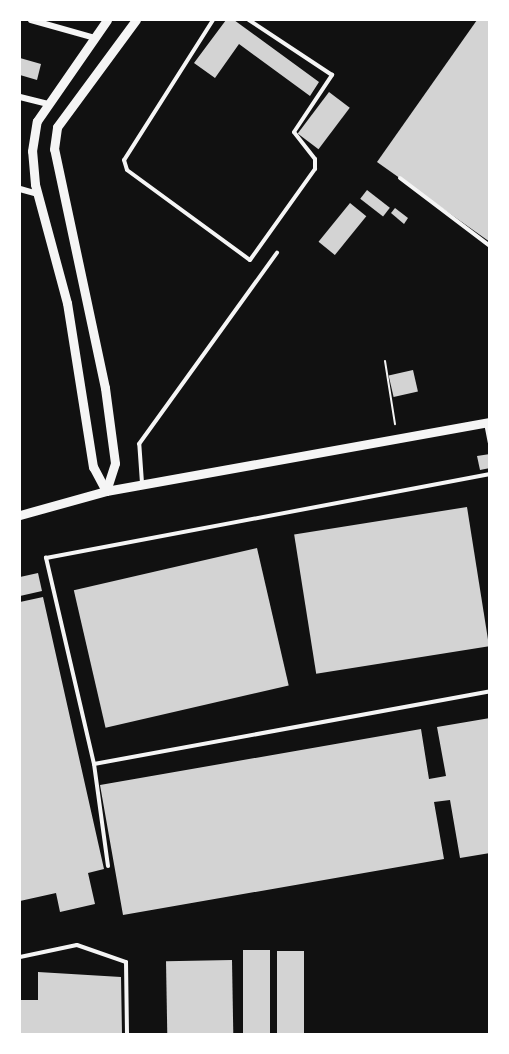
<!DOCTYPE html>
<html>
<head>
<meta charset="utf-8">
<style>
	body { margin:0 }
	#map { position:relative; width:509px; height:1054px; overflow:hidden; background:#111; font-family:"Titillium Web",sans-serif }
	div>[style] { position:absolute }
	.building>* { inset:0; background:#d3d3d3; transform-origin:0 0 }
	.path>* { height:2px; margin:-1px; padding:0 1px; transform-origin:1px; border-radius:1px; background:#f5f5f5 }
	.service>* { height:4px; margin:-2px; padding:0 2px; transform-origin:2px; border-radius:2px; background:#f5f5f5 }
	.minor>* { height:6px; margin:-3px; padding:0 3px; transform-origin:3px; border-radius:3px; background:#f5f5f5 }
	.tertiary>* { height:9px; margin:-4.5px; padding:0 4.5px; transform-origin:4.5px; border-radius:4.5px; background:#f5f5f5 }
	span { translate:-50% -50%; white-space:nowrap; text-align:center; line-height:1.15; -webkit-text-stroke:4.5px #fff; paint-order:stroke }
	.frame { position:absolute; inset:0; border:21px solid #fff; pointer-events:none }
</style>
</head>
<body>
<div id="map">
	<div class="building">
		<i style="clip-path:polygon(226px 20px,234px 20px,319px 82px,310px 96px,239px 44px,215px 78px,194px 63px)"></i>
		<i style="clip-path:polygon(477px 20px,490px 20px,490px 242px,377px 162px)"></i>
		<i style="clip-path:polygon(20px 58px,41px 64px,37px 80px,20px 75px)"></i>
		<i style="left:329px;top:92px;width:26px;height:52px;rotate:37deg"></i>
		<i style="left:367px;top:190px;width:29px;height:11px;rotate:38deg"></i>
		<i style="left:350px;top:203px;width:21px;height:50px;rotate:39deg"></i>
		<i style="clip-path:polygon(395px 208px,408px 218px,404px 224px,391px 213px)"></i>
		<i style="left:413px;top:370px;width:22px;height:25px;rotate:77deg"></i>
		<i style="clip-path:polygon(490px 454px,490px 468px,480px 470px,477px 456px)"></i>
		<i style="left:467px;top:507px;width:141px;height:175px;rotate:81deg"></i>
		<i style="left:257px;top:548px;width:141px;height:188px;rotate:77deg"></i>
		<i style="clip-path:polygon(38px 573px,42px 591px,20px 596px,20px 577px)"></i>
		<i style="clip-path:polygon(43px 597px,104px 869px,88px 873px,95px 904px,60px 912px,56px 893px,20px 901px,20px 602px)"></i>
		<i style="clip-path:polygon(490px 718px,490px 853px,460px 858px,450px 800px,434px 802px,444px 859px,123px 915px,100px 785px,421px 729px,429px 779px,446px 776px,437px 727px)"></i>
		<i style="left:243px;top:950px;width:27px;height:84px"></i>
		<i style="left:277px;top:951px;width:27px;height:83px"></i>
		<i style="left:232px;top:960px;width:74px;height:66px;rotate:89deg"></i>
		<i style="clip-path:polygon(38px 972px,121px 977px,122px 1034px,20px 1034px,20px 1000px,38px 1000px)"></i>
	</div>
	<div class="path">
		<i style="left:385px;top:361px;width:64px;rotate:81deg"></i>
	</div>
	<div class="service">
		<i style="left:213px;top:20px;width:166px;rotate:122.4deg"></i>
		<i style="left:124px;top:160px;width:10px;rotate:73deg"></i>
		<i style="left:127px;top:170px;width:152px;rotate:36.2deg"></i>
		<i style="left:250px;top:260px;width:112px;rotate:-54.5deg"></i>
		<i style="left:315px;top:169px;width:10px;rotate:-90deg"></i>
		<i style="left:315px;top:159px;width:34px;rotate:-128deg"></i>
		<i style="left:294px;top:132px;width:69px;rotate:-56.3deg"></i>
		<i style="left:332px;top:75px;width:100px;rotate:-146.5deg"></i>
		<i style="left:400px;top:178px;width:113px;rotate:37.1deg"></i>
		<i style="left:486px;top:423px;width:20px;rotate:79deg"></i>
		<i style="left:142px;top:483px;width:39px;rotate:-94deg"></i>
		<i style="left:139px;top:444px;width:236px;rotate:-54.2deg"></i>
		<i style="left:94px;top:764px;width:403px;rotate:-10.4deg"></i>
		<i style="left:108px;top:866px;width:103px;rotate:-97.8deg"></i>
		<i style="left:94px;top:764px;width:212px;rotate:-103.1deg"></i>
		<i style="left:46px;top:558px;width:452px;rotate:-10.7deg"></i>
		<i style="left:20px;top:957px;width:58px;rotate:-11.9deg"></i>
		<i style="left:77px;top:945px;width:52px;rotate:19.1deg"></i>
		<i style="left:126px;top:962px;width:72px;rotate:89.2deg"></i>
	</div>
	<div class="minor">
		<i style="left:31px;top:20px;width:66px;rotate:15.7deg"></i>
		<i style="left:20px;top:97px;width:30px;rotate:14deg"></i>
		<i style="left:20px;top:189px;width:18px;rotate:16deg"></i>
	</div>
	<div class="tertiary">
		<i style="left:106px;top:491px;width:29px;rotate:-72deg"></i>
		<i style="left:115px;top:463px;width:76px;rotate:-97.6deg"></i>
		<i style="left:105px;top:388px;width:244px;rotate:-102deg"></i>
		<i style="left:54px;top:149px;width:22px;rotate:-82deg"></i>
		<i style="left:57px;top:127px;width:133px;rotate:-53.6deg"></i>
		<i style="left:106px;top:491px;width:27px;rotate:-118deg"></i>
		<i style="left:93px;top:467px;width:166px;rotate:-99deg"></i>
		<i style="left:67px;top:303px;width:123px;rotate:-105.1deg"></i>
		<i style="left:35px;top:184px;width:33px;rotate:-95deg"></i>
		<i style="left:32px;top:151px;width:30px;rotate:-81deg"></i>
		<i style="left:37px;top:121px;width:123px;rotate:-55.3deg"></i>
		<i style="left:20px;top:515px;width:89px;rotate:-15.6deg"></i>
		<i style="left:106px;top:491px;width:390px;rotate:-10.2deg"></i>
	</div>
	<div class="frame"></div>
</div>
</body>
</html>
